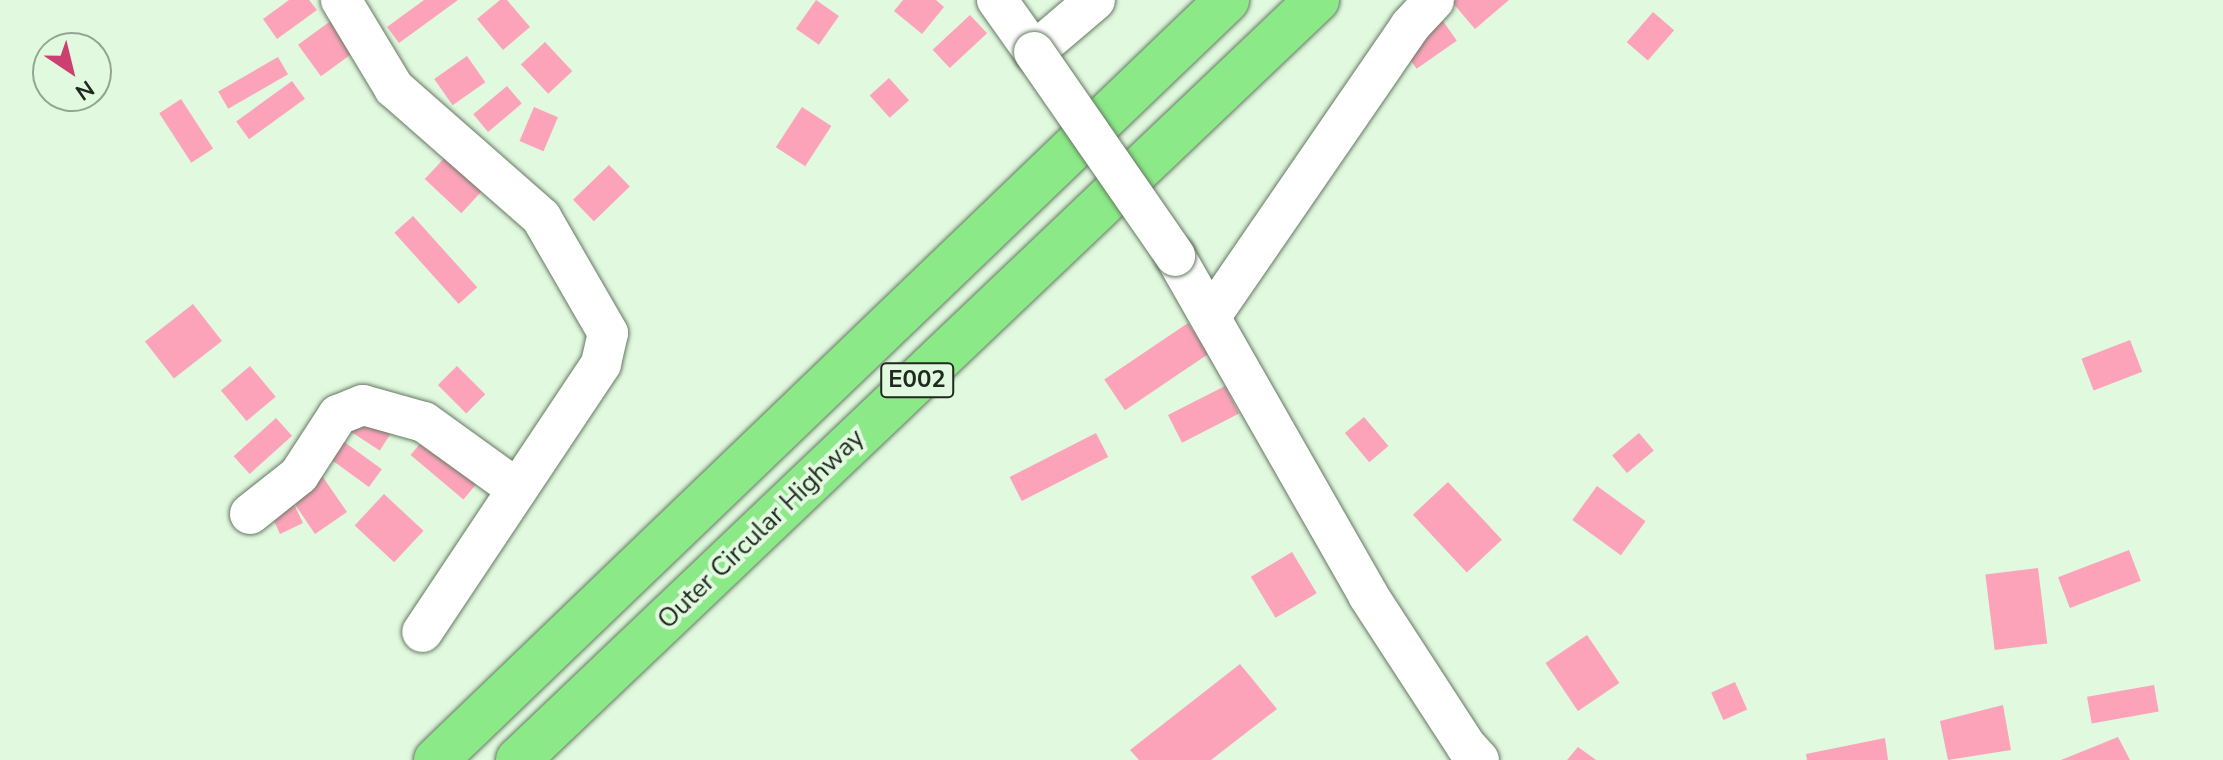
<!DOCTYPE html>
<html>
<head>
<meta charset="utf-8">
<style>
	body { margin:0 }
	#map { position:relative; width:2223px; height:760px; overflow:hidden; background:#e1f9df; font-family:"Nunito Sans",sans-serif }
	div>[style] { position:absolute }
	.building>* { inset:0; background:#fca3ba; transform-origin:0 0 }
	.roads { filter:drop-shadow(0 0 2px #647962) drop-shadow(0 0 2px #647962) }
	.minor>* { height:40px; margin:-20px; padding:0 20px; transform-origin:20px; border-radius:20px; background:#fff }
	.highway>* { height:44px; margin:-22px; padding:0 22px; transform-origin:22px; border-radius:22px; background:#8bea87 }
	.bridges { filter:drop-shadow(0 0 2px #647962) drop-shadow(0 0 2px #647962) }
	.minor-bridge>* { height:40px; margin:-20px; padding:0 20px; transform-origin:20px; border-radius:20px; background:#fff }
	span { translate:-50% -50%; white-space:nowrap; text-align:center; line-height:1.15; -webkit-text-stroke:8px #e1f9df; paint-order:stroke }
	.shield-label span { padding:2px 6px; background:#e1f9df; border:2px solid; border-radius:6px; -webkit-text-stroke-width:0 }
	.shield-label { font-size:24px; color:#202920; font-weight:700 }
	.street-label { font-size:26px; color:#202920 }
	.north { position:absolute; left:32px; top:32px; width:80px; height:80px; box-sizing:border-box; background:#e1f9df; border:2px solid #94a693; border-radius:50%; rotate:145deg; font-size:22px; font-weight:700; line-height:32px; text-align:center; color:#202920 }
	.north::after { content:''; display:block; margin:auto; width:28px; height:36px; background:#cc4071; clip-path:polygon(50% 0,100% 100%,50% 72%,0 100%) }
</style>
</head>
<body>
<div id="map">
	<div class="building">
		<i style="clip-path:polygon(289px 0,309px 0,317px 10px,277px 39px,263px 19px)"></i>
		<i style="clip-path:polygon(424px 0,458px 0,399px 43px,387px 27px)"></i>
		<i style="clip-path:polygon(500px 0,507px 0,530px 27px,503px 50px,477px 19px)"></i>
		<i style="left:816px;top:0;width:28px;height:35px;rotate:35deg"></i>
		<i style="clip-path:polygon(903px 0,936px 0,944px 7px,922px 34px,894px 11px)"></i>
		<i style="clip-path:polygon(1454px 0,1509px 0,1475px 29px,1452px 2px)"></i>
		<i style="left:1653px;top:12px;width:28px;height:40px;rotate:41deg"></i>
		<i style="left:970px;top:15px;width:25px;height:51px;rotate:47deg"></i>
		<i style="left:332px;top:20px;width:39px;height:42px;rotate:54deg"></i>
		<i style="left:1443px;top:21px;width:24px;height:49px;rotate:55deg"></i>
		<i style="left:545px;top:42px;width:40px;height:33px;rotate:47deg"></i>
		<i style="left:467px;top:56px;width:32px;height:40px;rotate:55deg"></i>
		<i style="left:278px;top:57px;width:20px;height:69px;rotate:60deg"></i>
		<i style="left:889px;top:78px;width:30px;height:26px;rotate:48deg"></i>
		<i style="left:292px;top:81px;width:22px;height:69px;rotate:54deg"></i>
		<i style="left:507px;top:86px;width:23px;height:44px;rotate:50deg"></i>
		<i style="left:181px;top:99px;width:59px;height:26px;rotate:57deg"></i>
		<i style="left:534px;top:107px;width:26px;height:37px;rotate:23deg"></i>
		<i style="left:802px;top:107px;width:35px;height:48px;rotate:33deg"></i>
		<i style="left:450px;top:152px;width:50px;height:37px;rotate:43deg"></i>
		<i style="left:609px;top:165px;width:30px;height:50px;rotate:46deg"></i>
		<i style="left:413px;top:216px;width:96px;height:25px;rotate:48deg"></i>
		<i style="left:193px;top:304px;width:47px;height:61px;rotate:52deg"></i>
		<i style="left:1188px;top:323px;width:37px;height:101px;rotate:56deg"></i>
		<i style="left:2130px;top:340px;width:34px;height:52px;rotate:69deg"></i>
		<i style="left:250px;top:366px;width:40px;height:38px;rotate:50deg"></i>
		<i style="left:457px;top:366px;width:40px;height:27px;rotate:45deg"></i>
		<i style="left:1225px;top:386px;width:31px;height:64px;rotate:63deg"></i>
		<i style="left:362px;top:408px;width:38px;height:26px;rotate:33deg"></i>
		<i style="left:1364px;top:417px;width:38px;height:25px;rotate:50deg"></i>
		<i style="left:276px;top:418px;width:24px;height:57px;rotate:48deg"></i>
		<i style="left:435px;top:426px;width:69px;height:38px;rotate:40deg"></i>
		<i style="left:1096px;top:433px;width:27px;height:97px;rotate:63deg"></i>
		<i style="left:1639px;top:433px;width:23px;height:35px;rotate:50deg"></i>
		<i style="left:343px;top:441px;width:48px;height:22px;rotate:36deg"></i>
		<i style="clip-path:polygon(318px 470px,347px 512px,315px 534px,292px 500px,303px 523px,280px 534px,263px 497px)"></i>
		<i style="left:1448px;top:482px;width:79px;height:48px;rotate:47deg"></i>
		<i style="left:1597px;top:486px;width:60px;height:42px;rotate:36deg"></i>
		<i style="left:384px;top:494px;width:54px;height:43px;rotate:43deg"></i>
		<i style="left:2129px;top:550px;width:33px;height:76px;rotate:69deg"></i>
		<i style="left:1292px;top:552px;width:48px;height:48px;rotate:59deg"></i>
		<i style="left:2038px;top:568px;width:76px;height:53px;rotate:83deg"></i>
		<i style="left:1587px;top:635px;width:58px;height:50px;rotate:56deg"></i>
		<i style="clip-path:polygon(1240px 664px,1277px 709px,1211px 760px,1139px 760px,1130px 750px)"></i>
		<i style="left:1735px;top:682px;width:30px;height:26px;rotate:66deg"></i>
		<i style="left:2154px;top:685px;width:27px;height:68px;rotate:80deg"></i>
		<i style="clip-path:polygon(2003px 705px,2011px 750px,1948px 760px,1940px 721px)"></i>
		<i style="clip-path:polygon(2118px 737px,2130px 760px,2061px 760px)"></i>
		<i style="clip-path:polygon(1885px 738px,1888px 760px,1807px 760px,1806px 754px)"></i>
		<i style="clip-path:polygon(1578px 747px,1596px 760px,1567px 760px)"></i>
	</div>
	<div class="roads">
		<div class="minor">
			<i style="left:341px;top:0;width:103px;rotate:58.9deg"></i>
			<i style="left:394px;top:88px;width:196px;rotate:41.3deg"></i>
			<i style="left:541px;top:217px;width:134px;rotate:60deg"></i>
			<i style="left:608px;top:333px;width:32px;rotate:103deg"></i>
			<i style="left:601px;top:364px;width:322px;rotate:123.7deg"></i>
			<i style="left:997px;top:0;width:64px;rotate:54.6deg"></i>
			<i style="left:1034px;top:52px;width:80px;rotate:-40.4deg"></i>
			<i style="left:1175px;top:256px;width:390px;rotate:60.3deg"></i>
			<i style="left:1368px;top:595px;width:180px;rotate:57deg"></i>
			<i style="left:1466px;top:746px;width:19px;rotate:47deg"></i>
			<i style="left:1211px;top:316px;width:352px;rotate:-55.5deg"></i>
			<i style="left:1410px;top:26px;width:35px;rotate:-47deg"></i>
			<i style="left:250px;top:514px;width:63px;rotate:-38.5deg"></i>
			<i style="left:299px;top:475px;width:72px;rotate:-57deg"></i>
			<i style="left:338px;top:415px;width:27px;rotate:-22deg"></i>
			<i style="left:363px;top:405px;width:63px;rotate:15.6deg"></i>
			<i style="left:424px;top:422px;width:115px;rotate:35.8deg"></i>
		</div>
		<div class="highway">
			<i style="left:436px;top:760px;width:1097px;rotate:-43.85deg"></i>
			<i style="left:518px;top:760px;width:1103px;rotate:-43.57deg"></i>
		</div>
	</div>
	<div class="bridges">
		<div class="minor-bridge">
			<i style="left:1034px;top:52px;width:248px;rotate:55.3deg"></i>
		</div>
	</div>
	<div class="shield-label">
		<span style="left:917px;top:380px">E002</span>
	</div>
	<div class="street-label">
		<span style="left:761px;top:529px;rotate:-44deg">Outer Circular Highway</span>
	</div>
	<div class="north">N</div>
</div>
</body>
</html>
